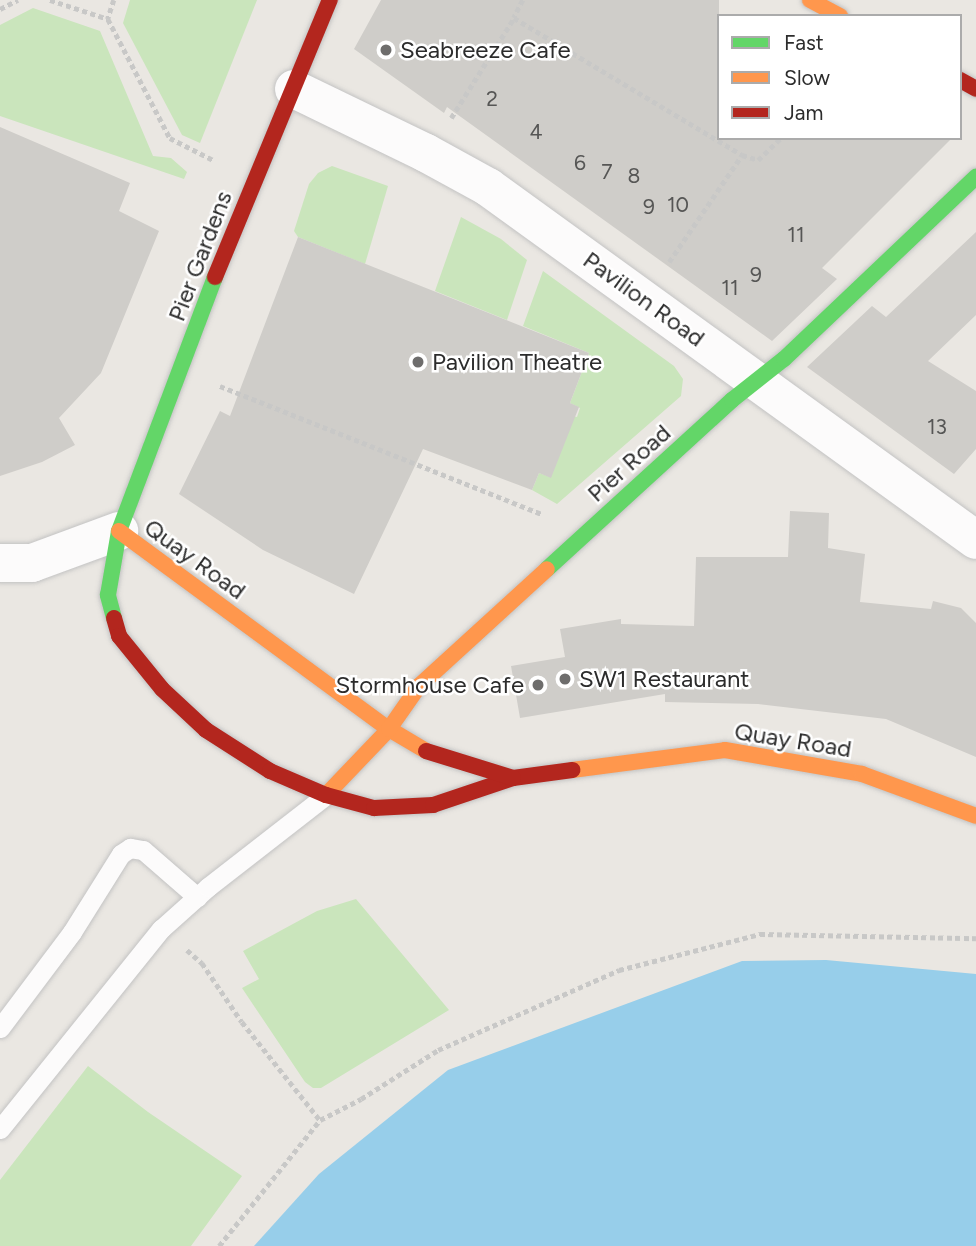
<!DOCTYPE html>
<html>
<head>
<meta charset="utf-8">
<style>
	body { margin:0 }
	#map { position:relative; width:976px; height:1246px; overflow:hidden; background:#eae7e2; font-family:Figtree,sans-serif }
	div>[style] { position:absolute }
	.green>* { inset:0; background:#cae5bc }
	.water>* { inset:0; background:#97ceea }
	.building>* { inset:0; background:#cfcdc9 }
	.path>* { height:4.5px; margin-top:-2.25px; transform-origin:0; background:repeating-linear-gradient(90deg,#c8c8c7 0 5px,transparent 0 8.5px) }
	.roads { filter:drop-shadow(0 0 2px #c3c3c3) drop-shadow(0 0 2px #c3c3c3) }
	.lane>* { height:19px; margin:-9.5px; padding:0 9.5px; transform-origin:9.5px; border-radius:9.5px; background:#fcfbfb }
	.street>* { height:38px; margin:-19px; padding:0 19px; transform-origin:19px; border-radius:19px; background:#fcfbfb }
	.fast>* { height:16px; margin:-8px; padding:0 8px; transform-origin:8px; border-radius:8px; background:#63d668 }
	.slow>* { height:16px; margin:-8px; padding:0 8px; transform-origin:8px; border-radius:8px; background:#ff974d }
	.jam>* { height:16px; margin:-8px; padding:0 8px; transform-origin:8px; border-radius:8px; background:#b3261e }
	.dots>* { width:19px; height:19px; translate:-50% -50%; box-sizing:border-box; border:4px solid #fff; border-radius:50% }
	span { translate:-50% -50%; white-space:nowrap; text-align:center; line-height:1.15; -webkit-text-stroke:5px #fff; paint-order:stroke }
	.number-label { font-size:21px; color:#565655 }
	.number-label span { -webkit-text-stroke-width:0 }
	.poi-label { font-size:24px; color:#2c2c2c }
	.left { translate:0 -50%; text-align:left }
	.right { translate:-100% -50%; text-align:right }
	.street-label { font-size:24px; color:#2c2c2c }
	.legend { position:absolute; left:717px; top:14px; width:245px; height:126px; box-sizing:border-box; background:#fff; border:2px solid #ababab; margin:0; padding:9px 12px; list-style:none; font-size:21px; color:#2c2c2c }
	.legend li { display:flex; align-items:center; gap:14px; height:35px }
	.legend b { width:35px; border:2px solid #ababab }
</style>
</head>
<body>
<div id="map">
	<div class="green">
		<i style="clip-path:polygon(130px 0,257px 0,200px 143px,182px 135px,123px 23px)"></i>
		<i style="clip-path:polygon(33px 8px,100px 31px,153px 156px,171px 158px,187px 172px,184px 179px,0 116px,0 25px)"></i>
		<i style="clip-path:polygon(332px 166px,388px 186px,365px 264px,298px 237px,294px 231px,309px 184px,318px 173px)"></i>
		<i style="clip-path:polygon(461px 217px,501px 239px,527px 260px,507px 320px,435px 291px)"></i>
		<i style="clip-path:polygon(543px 271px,674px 366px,683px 379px,681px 396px,557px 504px,532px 490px,539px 473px,550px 477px,564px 414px,577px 417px,580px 408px,570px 403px,589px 353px,523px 326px)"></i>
		<i style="clip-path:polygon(356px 899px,449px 1010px,321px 1088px,313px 1088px,305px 1082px,242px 988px,259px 979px,243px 951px,317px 911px)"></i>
		<i style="clip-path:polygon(88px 1066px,148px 1112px,242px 1176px,191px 1246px,0 1246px,0 1180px)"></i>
	</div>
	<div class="water">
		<i style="clip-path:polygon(826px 960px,976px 974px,976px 1246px,254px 1246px,319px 1174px,448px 1070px,742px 961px)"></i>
	</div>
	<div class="building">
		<i style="clip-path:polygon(381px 0,719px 0,719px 138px,952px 138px,822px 268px,837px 279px,772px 341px,447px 107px,444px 113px,354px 49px)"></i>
		<i style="clip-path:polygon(0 127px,130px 183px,119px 211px,159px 231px,101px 373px,59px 418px,75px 445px,42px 462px,0 476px)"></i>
		<i style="clip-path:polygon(976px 232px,976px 315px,928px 361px,976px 391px,976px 449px,954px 474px,807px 367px,872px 306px,886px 317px)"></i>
		<i style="clip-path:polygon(298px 237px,589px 353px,570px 403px,579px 407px,551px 478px,539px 473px,532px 490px,423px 449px,354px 594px,263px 550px,179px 494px,220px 411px,230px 416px)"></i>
		<i style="clip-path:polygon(790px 511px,829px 513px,828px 548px,865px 554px,860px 602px,931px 609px,933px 601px,961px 608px,976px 623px,976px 757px,886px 719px,758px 704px,665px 702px,665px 694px,520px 718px,511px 666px,565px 657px,560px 629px,621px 619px,621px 624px,694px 626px,696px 557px,788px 557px)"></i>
	</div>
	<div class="path">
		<i style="left:50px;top:0;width:61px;rotate:18.1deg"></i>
		<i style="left:114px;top:0;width:20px;rotate:108deg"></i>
		<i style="left:108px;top:19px;width:134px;rotate:62.5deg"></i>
		<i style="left:170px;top:138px;width:48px;rotate:27.1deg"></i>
		<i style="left:523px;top:0;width:20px;rotate:117deg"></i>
		<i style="left:514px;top:18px;width:266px;rotate:31deg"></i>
		<i style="left:0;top:9px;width:20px;rotate:-27deg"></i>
		<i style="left:451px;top:118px;width:118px;rotate:-57.8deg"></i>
		<i style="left:669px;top:262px;width:130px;rotate:-55.7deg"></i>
		<i style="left:742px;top:155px;width:17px;rotate:17deg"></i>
		<i style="left:758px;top:160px;width:32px;rotate:-44deg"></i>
		<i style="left:220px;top:386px;width:346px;rotate:21.7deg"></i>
		<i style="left:187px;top:950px;width:20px;rotate:41deg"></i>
		<i style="left:202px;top:963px;width:71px;rotate:55.9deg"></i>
		<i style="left:242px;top:1022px;width:125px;rotate:51.5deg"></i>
		<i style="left:219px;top:1246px;width:161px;rotate:-51.3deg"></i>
		<i style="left:320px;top:1120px;width:46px;rotate:-27.1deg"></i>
		<i style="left:361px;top:1099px;width:91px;rotate:-32.5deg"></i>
		<i style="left:438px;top:1050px;width:198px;rotate:-23.8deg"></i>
		<i style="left:619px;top:970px;width:146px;rotate:-14.3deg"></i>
		<i style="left:760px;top:934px;width:216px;rotate:1.1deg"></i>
	</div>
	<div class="roads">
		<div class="lane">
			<i style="left:0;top:1028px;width:120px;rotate:-53.1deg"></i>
			<i style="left:72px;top:932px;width:92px;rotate:-57.9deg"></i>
			<i style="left:121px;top:854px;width:11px;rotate:-34deg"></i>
			<i style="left:130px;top:848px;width:13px;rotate:9deg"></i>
			<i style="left:143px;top:850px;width:72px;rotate:41deg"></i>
			<i style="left:0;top:1129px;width:257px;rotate:-51.2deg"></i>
			<i style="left:161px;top:929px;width:63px;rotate:-41.8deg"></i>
			<i style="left:208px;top:887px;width:150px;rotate:-37.9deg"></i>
		</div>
		<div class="street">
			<i style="left:294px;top:89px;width:147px;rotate:25.9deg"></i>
			<i style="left:426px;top:153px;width:71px;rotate:28.7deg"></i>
			<i style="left:488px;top:187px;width:602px;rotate:35.88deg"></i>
			<i style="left:0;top:563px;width:32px"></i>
			<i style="left:32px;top:563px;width:93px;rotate:-20.2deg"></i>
		</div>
		<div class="fast">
			<i style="left:547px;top:569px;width:251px;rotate:-42.4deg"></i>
			<i style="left:732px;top:400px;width:66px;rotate:-38.3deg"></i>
			<i style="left:784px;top:359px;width:265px;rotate:-43.5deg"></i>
			<i style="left:114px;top:618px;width:24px;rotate:-105deg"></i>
			<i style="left:108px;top:595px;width:65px;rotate:-80.2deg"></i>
			<i style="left:119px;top:531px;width:272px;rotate:-69.3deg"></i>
		</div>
		<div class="slow">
			<i style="left:810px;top:0;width:34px;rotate:28deg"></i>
			<i style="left:119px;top:531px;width:335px;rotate:36.3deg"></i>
			<i style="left:389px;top:729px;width:43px;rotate:30.7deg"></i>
			<i style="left:572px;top:770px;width:154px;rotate:-7.4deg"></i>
			<i style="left:725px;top:750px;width:139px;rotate:9.9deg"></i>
			<i style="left:862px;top:774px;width:121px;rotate:20.2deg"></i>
			<i style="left:326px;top:795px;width:91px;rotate:-46.3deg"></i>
			<i style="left:389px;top:729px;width:52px;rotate:-55.1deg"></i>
			<i style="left:419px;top:686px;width:173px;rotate:-42.4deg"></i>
		</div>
		<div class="jam">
			<i style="left:960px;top:80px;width:18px;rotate:29deg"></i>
			<i style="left:215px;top:277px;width:300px;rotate:-67.5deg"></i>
			<i style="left:114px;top:618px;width:19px;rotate:74deg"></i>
			<i style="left:119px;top:636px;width:68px;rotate:50.9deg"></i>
			<i style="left:162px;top:689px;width:60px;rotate:43deg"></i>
			<i style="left:206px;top:730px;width:76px;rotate:32.6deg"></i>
			<i style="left:270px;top:771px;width:61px;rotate:23.2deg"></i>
			<i style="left:326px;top:795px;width:50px;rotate:15.2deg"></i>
			<i style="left:374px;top:808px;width:59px;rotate:-2.9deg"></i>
			<i style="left:433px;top:805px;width:84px;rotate:-18.6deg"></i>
			<i style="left:513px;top:778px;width:60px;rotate:-7.7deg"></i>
			<i style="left:426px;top:751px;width:91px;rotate:17.2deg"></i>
		</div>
	</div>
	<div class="dots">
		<i style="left:386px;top:50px;background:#6e6d6c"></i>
		<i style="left:418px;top:362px;background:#6e6d6c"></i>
		<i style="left:565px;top:679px;background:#6e6d6c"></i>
		<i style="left:538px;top:685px;background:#6e6d6c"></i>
	</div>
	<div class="number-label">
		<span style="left:492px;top:99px">2</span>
		<span style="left:536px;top:132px">4</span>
		<span style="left:580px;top:163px">6</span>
		<span style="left:607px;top:172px">7</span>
		<span style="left:634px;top:176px">8</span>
		<span style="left:678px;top:205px">10</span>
		<span style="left:649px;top:207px">9</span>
		<span style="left:796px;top:235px">11</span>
		<span style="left:756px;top:275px">9</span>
		<span style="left:730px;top:288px">11</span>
		<span style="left:937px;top:427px">13</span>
	</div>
	<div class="poi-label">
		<span class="left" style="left:400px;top:50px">Seabreeze Cafe</span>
		<span class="left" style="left:432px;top:362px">Pavilion Theatre</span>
		<span class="left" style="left:579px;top:679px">SW1 Restaurant</span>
		<span class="right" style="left:524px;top:685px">Stormhouse Cafe</span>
	</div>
	<div class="street-label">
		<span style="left:200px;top:256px;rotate:-69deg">Pier Gardens</span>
		<span style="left:644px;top:299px;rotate:36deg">Pavilion Road</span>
		<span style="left:629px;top:463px;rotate:-42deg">Pier Road</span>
		<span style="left:195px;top:559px;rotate:36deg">Quay Road</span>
		<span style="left:793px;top:740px;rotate:9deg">Quay Road</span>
	</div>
	<ul class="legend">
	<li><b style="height:9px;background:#63d668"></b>Fast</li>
	<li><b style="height:9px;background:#ff974d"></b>Slow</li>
	<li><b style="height:9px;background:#b3261e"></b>Jam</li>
	</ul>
</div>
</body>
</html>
